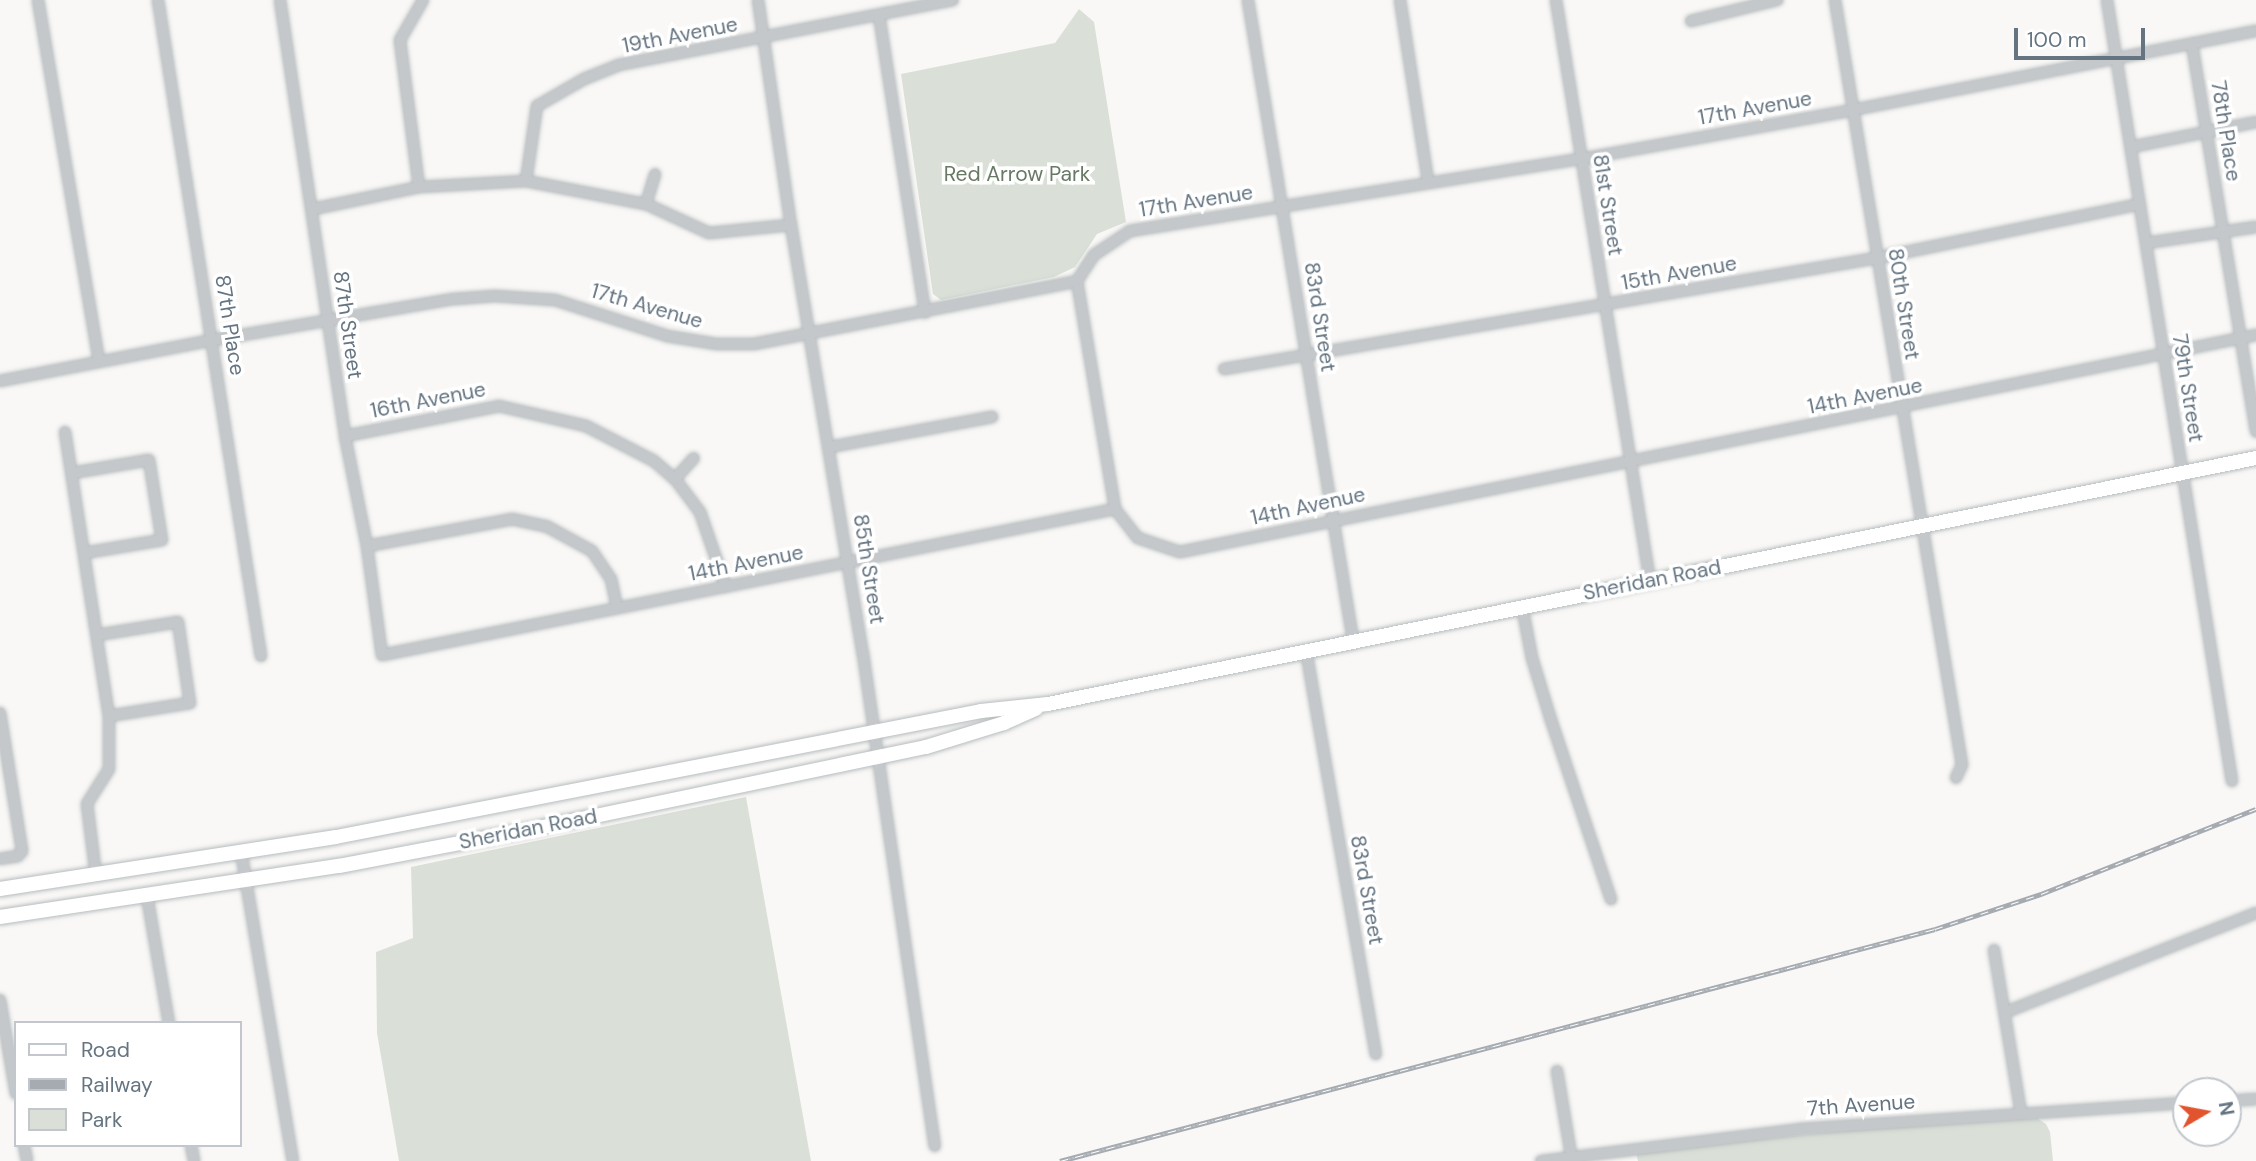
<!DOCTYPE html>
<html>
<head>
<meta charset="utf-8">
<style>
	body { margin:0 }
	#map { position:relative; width:2256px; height:1161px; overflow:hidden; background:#f9f8f6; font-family:"DM Sans",sans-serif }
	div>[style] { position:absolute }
	.green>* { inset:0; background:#dae0d7 }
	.roads { filter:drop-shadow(0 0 2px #b7bcbf) drop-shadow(0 0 2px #b7bcbf) }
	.minor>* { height:10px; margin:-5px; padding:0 5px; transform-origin:5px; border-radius:5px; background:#c4c8cb }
	.major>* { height:14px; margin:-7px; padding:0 7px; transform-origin:7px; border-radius:7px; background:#fff }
	.rail>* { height:5px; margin-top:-2.5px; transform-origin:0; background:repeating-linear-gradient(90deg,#fff 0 8px,#a5abb1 0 16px); box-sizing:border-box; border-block:2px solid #a5abb1 }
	span { translate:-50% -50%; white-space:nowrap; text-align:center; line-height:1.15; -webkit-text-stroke:7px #fff; paint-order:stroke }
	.street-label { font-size:21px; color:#647481 }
	.park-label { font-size:21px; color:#677963 }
	.legend { position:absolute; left:14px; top:1021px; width:228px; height:126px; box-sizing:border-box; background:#fff; border:2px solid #c1c7cd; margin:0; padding:9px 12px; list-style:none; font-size:21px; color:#647481 }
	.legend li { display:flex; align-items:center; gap:14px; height:35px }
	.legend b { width:35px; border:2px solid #c1c7cd }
	.north { position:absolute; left:2172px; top:1077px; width:70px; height:70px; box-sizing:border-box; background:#fff; border:2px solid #c1c7cd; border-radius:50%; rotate:80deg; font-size:19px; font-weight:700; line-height:28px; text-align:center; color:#647481 }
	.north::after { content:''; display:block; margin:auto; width:24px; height:32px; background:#e1542d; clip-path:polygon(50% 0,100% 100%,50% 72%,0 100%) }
	.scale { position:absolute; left:2014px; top:28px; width:131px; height:32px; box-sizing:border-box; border:4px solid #647481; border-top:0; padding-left:9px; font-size:21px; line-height:24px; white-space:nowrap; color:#647481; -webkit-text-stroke:5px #fff; paint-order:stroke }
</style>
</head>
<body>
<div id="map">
	<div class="green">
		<i style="clip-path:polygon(1079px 9px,1094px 22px,1126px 222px,1097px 234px,1075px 267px,1054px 277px,941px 300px,933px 294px,901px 74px,1055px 43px)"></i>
		<i style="clip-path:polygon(746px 797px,811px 1161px,399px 1161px,377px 1033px,376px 952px,413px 938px,411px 867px)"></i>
		<i style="clip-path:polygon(2037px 1118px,2046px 1124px,2050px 1132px,2053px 1161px,1638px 1161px,1636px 1152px,1892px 1126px)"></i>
	</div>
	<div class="roads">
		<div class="minor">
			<i style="left:38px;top:0;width:366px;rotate:80.4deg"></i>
			<i style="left:158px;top:0;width:664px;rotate:81.08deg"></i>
			<i style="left:280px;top:0;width:441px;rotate:81.5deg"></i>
			<i style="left:345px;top:436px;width:112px;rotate:78.7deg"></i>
			<i style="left:367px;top:546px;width:110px;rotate:82.2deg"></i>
			<i style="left:382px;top:655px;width:747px;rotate:-11.26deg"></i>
			<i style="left:758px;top:0;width:227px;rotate:81.7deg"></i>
			<i style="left:791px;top:225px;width:435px;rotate:80.5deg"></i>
			<i style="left:863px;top:654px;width:497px;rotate:81.7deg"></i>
			<i style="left:1248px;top:0;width:649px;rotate:80.68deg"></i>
			<i style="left:1400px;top:0;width:183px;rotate:81.2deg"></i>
			<i style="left:1556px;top:0;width:589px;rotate:80.81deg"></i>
			<i style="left:1835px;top:0;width:775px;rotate:80.57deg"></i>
			<i style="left:1962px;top:765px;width:14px;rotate:115deg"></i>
			<i style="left:2107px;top:0;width:791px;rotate:80.91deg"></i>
			<i style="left:879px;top:15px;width:301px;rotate:81.2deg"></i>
			<i style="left:1691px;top:21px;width:89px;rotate:-13.7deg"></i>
			<i style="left:2192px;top:44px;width:393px;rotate:80.6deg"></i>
			<i style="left:2131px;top:147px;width:127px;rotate:-11.3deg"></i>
			<i style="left:526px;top:181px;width:76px;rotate:-81.7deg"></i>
			<i style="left:537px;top:106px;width:54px;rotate:-29.9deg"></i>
			<i style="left:584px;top:79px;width:38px;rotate:-22deg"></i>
			<i style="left:619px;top:65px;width:340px;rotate:-11deg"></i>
			<i style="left:419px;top:187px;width:148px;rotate:-97.4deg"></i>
			<i style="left:400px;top:40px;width:46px;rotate:-60.1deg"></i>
			<i style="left:646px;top:204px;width:31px;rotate:-73deg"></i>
			<i style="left:313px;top:209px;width:108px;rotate:-11.7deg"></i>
			<i style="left:419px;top:187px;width:107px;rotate:-3.2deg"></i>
			<i style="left:526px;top:181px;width:122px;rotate:10.9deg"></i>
			<i style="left:646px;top:204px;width:69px;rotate:24.7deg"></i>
			<i style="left:709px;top:233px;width:82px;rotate:-5.6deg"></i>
			<i style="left:2146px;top:243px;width:111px;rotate:-8.3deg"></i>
			<i style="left:1077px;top:281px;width:231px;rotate:80.5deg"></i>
			<i style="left:1115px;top:509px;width:37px;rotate:52deg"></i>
			<i style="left:1138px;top:538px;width:44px;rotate:18.4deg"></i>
			<i style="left:1180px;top:552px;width:1098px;rotate:-11.4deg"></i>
			<i style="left:1224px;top:369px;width:662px;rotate:-9.65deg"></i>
			<i style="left:1877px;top:258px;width:268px;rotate:-11.6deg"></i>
			<i style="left:0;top:381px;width:217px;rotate:-10.9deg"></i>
			<i style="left:213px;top:340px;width:244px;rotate:-9.7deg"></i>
			<i style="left:454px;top:299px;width:41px;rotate:-4.2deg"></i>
			<i style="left:495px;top:296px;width:60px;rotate:3.8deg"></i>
			<i style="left:555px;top:300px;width:118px;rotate:17.8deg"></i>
			<i style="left:667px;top:336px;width:51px;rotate:9.1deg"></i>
			<i style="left:717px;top:344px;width:37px"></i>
			<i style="left:754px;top:344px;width:329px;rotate:-11deg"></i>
			<i style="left:1077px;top:281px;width:31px;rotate:-57deg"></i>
			<i style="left:1094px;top:255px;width:43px;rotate:-33.7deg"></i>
			<i style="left:1130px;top:231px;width:457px;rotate:-9.1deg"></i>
			<i style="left:1581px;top:159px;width:276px;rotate:-10.2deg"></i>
			<i style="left:1853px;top:110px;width:411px;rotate:-11.1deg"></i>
			<i style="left:65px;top:432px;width:287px;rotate:81.2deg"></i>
			<i style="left:109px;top:716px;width:53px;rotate:90deg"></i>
			<i style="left:109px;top:769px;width:41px;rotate:122.2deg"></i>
			<i style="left:87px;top:804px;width:72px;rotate:82.8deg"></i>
			<i style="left:345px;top:436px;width:157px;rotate:-11deg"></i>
			<i style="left:499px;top:406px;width:89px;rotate:12.9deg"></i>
			<i style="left:586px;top:426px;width:76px;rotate:27.2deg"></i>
			<i style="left:654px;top:461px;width:28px;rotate:41deg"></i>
			<i style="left:675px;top:479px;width:41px;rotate:52.9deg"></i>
			<i style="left:700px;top:512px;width:79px;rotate:70.9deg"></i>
			<i style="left:830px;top:447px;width:165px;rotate:-10.5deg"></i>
			<i style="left:72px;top:473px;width:78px;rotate:-9.6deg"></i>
			<i style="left:149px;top:460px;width:81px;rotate:80.8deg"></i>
			<i style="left:162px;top:540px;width:79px;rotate:170.5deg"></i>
			<i style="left:675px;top:479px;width:28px;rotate:-48deg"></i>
			<i style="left:367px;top:546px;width:147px;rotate:-10.5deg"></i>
			<i style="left:512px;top:519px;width:35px;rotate:12deg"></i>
			<i style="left:546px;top:526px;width:52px;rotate:28.5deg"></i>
			<i style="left:592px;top:551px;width:34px;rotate:56deg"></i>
			<i style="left:611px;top:579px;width:29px;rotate:78deg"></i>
			<i style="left:1522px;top:606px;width:53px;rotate:79.1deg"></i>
			<i style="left:1532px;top:658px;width:65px;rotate:73deg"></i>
			<i style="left:1551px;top:720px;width:189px;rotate:71.5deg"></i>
			<i style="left:97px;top:635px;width:82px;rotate:-9.1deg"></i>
			<i style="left:178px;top:622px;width:82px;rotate:81.6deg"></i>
			<i style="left:190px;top:703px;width:82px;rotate:170.9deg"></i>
			<i style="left:1306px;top:650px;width:410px;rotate:80.2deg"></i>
			<i style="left:0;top:713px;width:140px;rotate:80.9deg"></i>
			<i style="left:22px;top:851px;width:6px;rotate:129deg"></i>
			<i style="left:18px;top:856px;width:18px;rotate:171deg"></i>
			<i style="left:241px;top:851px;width:314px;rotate:80.5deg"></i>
			<i style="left:147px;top:896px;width:129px;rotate:80.2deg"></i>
			<i style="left:1994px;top:950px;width:165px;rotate:80.6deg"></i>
			<i style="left:0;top:1000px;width:95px;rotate:80.3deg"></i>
			<i style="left:2006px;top:1012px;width:269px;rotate:-21.6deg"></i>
			<i style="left:1557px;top:1071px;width:85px;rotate:80.5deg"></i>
			<i style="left:2228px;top:1101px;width:28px;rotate:-4deg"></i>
			<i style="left:24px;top:1145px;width:16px;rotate:79deg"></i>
			<i style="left:191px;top:1145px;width:16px;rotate:79deg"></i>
			<i style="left:1541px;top:1161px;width:262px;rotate:-7deg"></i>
			<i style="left:1801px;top:1129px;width:386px;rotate:-3.9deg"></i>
		</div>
		<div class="major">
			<i style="left:0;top:889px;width:340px;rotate:-8.8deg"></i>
			<i style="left:336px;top:837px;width:657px;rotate:-11.05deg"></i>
			<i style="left:981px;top:711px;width:67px;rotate:-6deg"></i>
			<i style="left:1048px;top:704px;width:1233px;rotate:-11.51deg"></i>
			<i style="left:0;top:917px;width:343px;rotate:-8.6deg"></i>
			<i style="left:339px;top:866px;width:197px;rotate:-10.8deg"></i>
			<i style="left:533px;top:829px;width:401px;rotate:-11.8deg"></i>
			<i style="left:926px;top:747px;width:82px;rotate:-17.1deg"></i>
			<i style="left:1004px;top:723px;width:35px;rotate:-24deg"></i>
		</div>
	</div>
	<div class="rail">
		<i style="left:1060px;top:1161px;width:905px;rotate:-14.85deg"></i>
		<i style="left:1935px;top:929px;width:112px;rotate:-18.3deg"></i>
		<i style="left:2041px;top:894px;width:231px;rotate:-21.6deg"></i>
	</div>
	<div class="street-label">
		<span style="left:680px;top:35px;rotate:-11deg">19th Avenue</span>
		<span style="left:1755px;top:108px;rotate:-10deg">17th Avenue</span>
		<span style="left:2226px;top:131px;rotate:81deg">78th Place</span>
		<span style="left:1196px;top:201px;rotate:-9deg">17th Avenue</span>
		<span style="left:1608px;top:205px;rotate:81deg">81st Street</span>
		<span style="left:1679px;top:273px;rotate:-10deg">15th Avenue</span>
		<span style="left:1904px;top:304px;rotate:81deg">80th Street</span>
		<span style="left:647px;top:306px;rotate:16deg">17th Avenue</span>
		<span style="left:1320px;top:317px;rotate:81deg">83rd Street</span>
		<span style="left:230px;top:325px;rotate:81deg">87th Place</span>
		<span style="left:348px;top:325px;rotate:82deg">87th Street</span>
		<span style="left:2188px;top:388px;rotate:81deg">79th Street</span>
		<span style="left:1865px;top:396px;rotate:-11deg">14th Avenue</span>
		<span style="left:428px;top:400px;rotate:-11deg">16th Avenue</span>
		<span style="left:1308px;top:506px;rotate:-12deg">14th Avenue</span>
		<span style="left:746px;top:563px;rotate:-11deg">14th Avenue</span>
		<span style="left:869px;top:569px;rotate:81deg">85th Street</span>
		<span style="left:1652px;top:580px;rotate:-11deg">Sheridan Road</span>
		<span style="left:528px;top:829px;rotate:-11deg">Sheridan Road</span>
		<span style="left:1367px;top:890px;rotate:80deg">83rd Street</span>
		<span style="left:1861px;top:1105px;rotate:-4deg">7th Avenue</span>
	</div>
	<div class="park-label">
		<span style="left:1017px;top:174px">Red Arrow Park</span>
	</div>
	<ul class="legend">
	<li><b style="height:9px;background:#fff"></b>Road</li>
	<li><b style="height:9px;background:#a5abb1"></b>Railway</li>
	<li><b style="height:19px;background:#dae0d7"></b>Park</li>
	</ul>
	<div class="north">N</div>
	<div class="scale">100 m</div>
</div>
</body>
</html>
